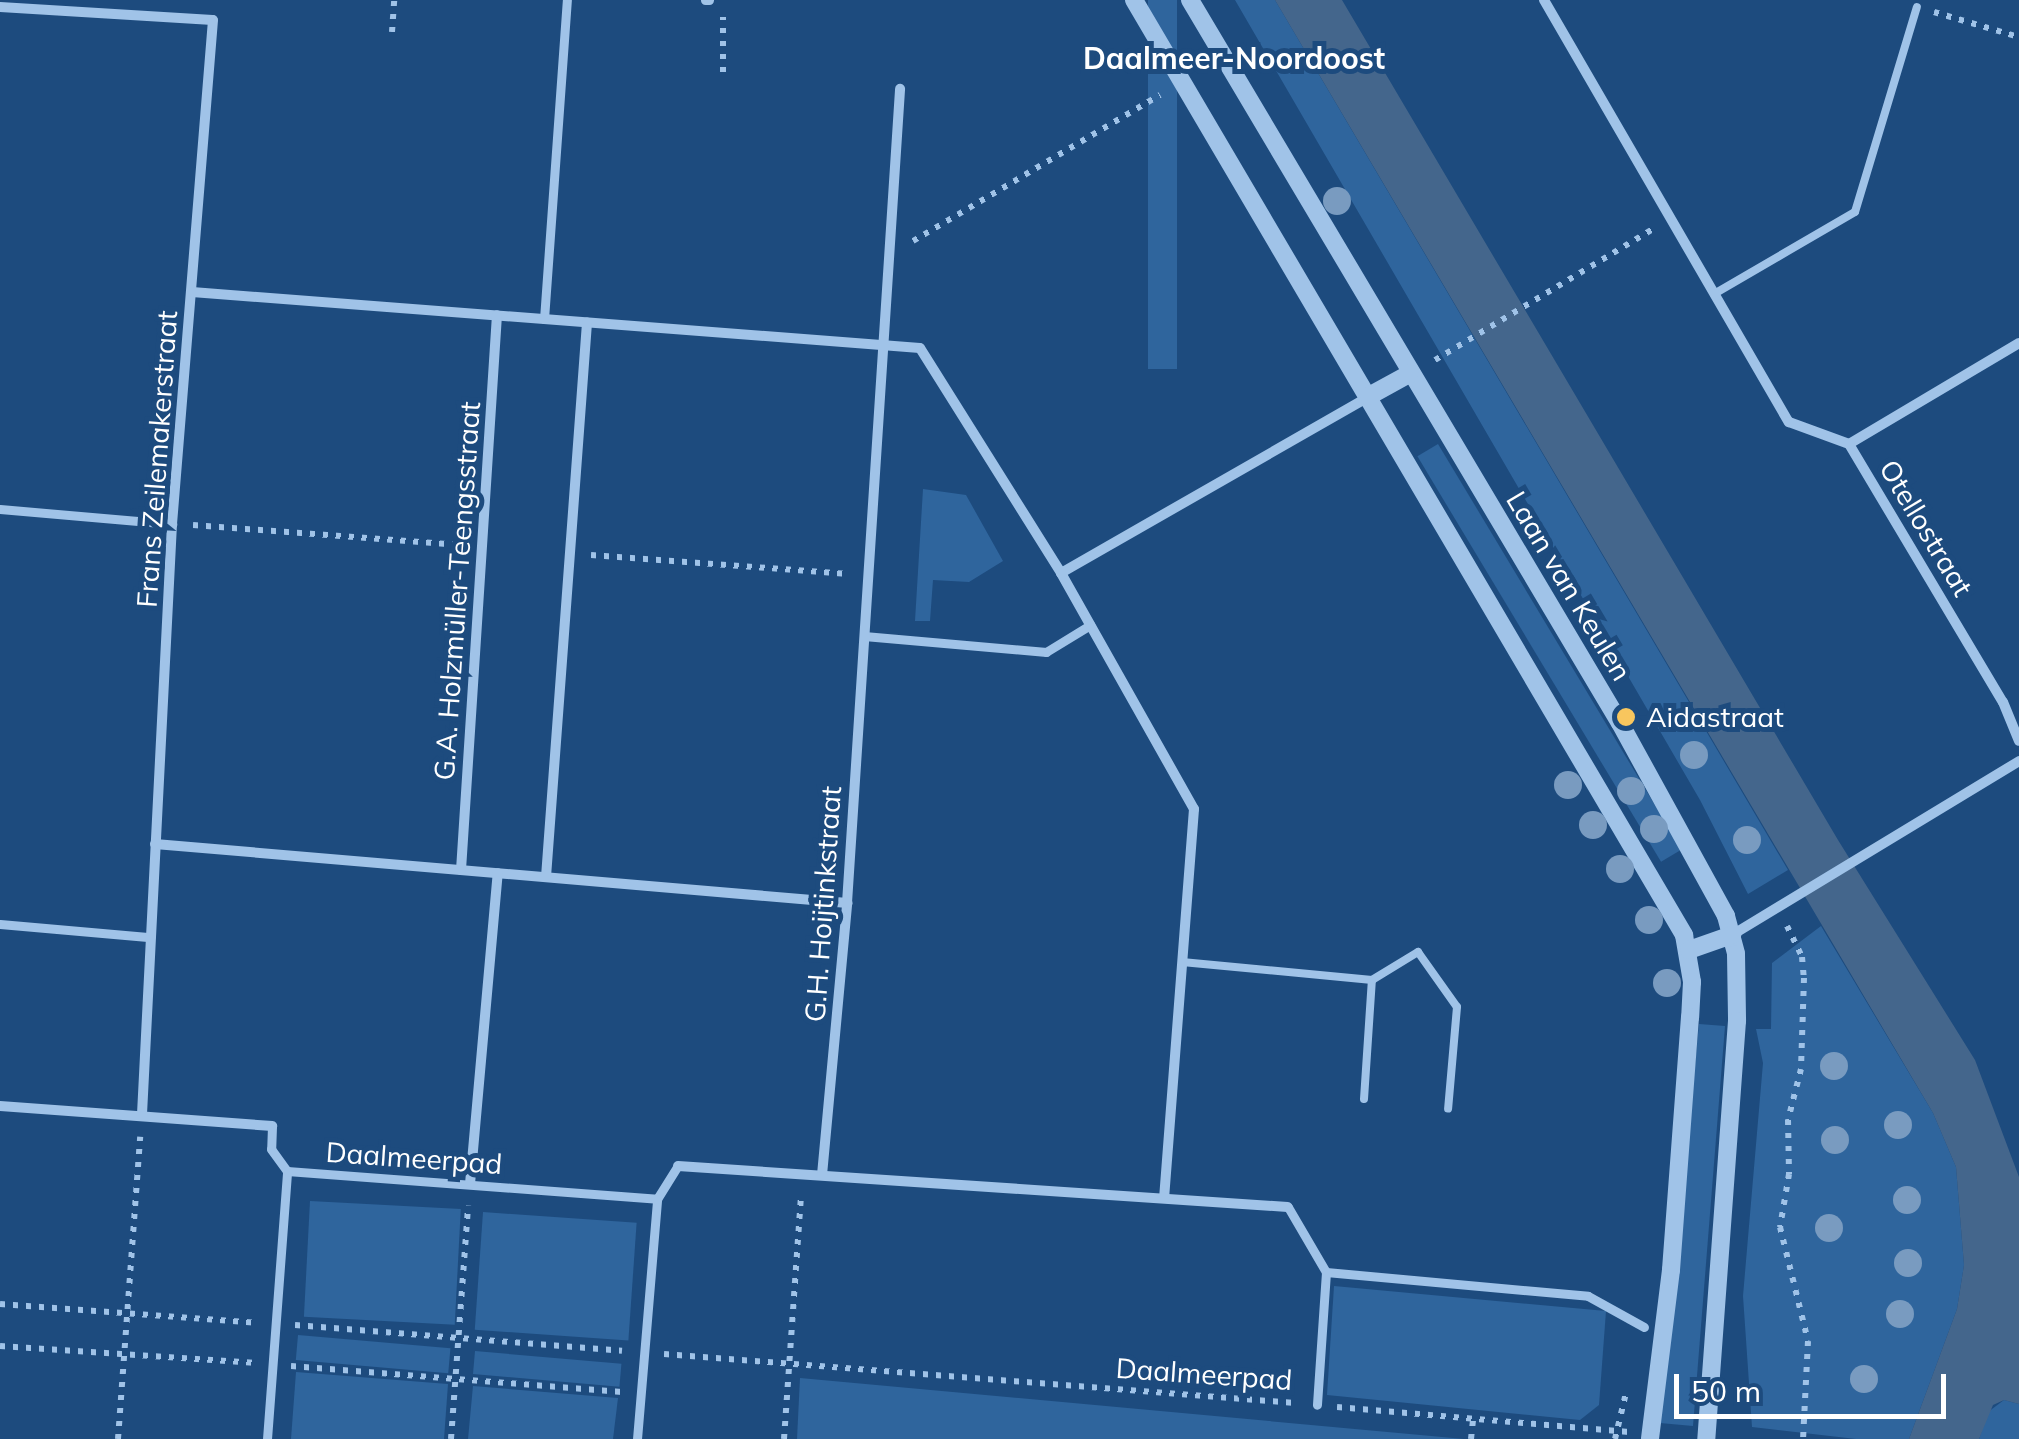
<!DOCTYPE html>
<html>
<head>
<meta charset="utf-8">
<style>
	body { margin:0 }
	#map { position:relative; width:2019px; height:1439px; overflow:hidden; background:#1d4b7e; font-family:Mulish,sans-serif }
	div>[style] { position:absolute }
	.green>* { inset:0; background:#2f659d; transform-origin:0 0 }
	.water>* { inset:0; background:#44668c }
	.path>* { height:6px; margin-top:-3px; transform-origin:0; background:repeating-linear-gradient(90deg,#a0c3e8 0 5px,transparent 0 13px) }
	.service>* { height:8px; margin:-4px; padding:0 4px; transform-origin:4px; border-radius:4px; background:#a0c3e8 }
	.pedestrian>* { height:9px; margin:-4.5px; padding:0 4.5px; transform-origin:4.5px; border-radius:4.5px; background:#a0c3e8 }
	.minor>* { height:10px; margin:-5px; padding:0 5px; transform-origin:5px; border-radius:5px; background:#a0c3e8 }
	.tertiary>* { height:18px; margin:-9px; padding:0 9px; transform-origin:9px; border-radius:9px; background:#a0c3e8 }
	.trees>* { width:28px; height:28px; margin:-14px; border-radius:50%; background:#799bc0 }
	.dots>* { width:28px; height:28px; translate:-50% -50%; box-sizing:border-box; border:5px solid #1d4b7e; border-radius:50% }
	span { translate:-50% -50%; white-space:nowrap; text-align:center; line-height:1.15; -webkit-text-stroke:10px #1d4b7e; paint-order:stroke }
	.street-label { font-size:28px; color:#fff }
	.poi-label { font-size:28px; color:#fff }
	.left { translate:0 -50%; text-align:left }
	.neighbourhood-label { font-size:30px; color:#fff; font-weight:700 }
	.scale { position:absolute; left:1674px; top:1374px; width:272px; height:45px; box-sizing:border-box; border:5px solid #fff; border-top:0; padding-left:12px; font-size:30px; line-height:35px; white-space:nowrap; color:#fff; -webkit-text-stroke:8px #1d4b7e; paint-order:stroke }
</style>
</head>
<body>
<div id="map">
	<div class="green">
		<i style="left:1148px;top:0;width:29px;height:369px"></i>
		<i style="clip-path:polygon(1235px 0,1275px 0,1788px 870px,1748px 894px,1700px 800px)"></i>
		<i style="left:1438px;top:444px;width:473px;height:24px;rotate:59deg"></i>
		<i style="clip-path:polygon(923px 489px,966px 495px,1003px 561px,969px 582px,933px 580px,930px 621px,915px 621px)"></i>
		<i style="clip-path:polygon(1821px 926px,1933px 1113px,1956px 1167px,1964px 1265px,1957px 1309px,1909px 1439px,1856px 1439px,1752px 1427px,1743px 1296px,1763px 1063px,1756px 1029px,1771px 1029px,1772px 963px)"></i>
		<i style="clip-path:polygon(1699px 1024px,1725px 1026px,1693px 1426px,1660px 1423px)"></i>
		<i style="left:310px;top:1201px;width:151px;height:116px;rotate:3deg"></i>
		<i style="left:483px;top:1212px;width:154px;height:118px;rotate:4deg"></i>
		<i style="clip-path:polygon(1334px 1286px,1606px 1311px,1599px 1405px,1580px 1420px,1327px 1395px)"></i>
		<i style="left:298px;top:1335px;width:153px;height:25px;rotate:5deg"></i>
		<i style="left:475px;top:1351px;width:147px;height:23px;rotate:5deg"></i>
		<i style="clip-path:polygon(296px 1372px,448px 1384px,444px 1439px,291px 1439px)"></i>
		<i style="clip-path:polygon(800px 1378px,1464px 1439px,797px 1439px)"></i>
		<i style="clip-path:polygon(473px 1386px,618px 1398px,613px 1439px,468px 1439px)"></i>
		<i style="clip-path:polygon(2004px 1400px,2019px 1404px,2019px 1439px,1979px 1439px,1988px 1412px)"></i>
	</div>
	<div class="water">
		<i style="clip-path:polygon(1275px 0,1342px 0,1838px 840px,1975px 1060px,2019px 1177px,2019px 1404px,2004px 1400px,1993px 1405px,1979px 1439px,1909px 1439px,1957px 1309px,1964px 1265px,1956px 1167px,1933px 1113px)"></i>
	</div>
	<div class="path">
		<i style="left:1934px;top:12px;width:89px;rotate:16.4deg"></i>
		<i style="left:392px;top:32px;width:32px;rotate:-86deg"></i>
		<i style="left:723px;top:72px;width:55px;rotate:-90deg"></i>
		<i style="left:913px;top:241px;width:287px;rotate:-30.6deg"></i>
		<i style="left:1435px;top:360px;width:254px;rotate:-31deg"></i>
		<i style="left:193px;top:525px;width:268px;rotate:4.3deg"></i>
		<i style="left:591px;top:555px;width:258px;rotate:4.2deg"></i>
		<i style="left:1787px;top:926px;width:34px;rotate:64deg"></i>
		<i style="left:1802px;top:957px;width:21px;rotate:85deg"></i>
		<i style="left:1804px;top:978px;width:91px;rotate:91.9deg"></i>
		<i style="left:1801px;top:1069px;width:53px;rotate:104.3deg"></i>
		<i style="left:1788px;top:1120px;width:54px;rotate:88.9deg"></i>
		<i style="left:1789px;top:1174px;width:54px;rotate:99.6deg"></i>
		<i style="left:1780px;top:1227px;width:117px;rotate:76.2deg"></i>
		<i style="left:1808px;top:1341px;width:98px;rotate:92.9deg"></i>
		<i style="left:0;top:1304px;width:259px;rotate:4.2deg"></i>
		<i style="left:295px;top:1325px;width:328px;rotate:4.5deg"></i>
		<i style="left:0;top:1346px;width:254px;rotate:3.8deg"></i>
		<i style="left:664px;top:1354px;width:633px;rotate:4.44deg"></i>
		<i style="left:291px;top:1366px;width:332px;rotate:4.5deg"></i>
		<i style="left:1337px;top:1407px;width:293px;rotate:4.9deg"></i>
		<i style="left:118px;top:1439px;width:303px;rotate:-85.8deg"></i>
		<i style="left:451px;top:1439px;width:234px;rotate:-85.8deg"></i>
		<i style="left:784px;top:1439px;width:245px;rotate:-86deg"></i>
		<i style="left:1471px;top:1439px;width:20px;rotate:-84deg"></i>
		<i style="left:1615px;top:1439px;width:47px;rotate:-76.6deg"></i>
	</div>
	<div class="service">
		<i style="left:1714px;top:294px;width:163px;rotate:-30.2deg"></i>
		<i style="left:1855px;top:212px;width:214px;rotate:-73.2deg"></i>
		<i style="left:1182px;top:962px;width:191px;rotate:5.4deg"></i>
		<i style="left:1372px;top:980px;width:54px;rotate:-31.3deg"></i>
		<i style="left:1418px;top:952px;width:67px;rotate:54.7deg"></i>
		<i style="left:1457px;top:1007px;width:102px;rotate:95deg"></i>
		<i style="left:1364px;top:1099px;width:119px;rotate:-86.2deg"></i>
	</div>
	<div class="pedestrian">
		<i style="left:705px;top:0;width:4px"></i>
		<i style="left:544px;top:319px;width:320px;rotate:-85.9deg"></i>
		<i style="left:0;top:509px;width:173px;rotate:5deg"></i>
		<i style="left:864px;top:636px;width:183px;rotate:5deg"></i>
		<i style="left:1046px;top:652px;width:52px;rotate:-31.5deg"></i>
		<i style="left:0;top:924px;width:151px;rotate:5deg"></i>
		<i style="left:272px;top:1126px;width:23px;rotate:92deg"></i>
		<i style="left:271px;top:1149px;width:27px;rotate:54deg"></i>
		<i style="left:1288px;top:1207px;width:75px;rotate:59.7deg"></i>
		<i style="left:1326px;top:1272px;width:133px;rotate:93.9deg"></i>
		<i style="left:1326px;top:1272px;width:263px;rotate:5.2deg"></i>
		<i style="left:1588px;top:1296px;width:64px;rotate:29deg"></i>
		<i style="left:267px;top:1439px;width:269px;rotate:-85.7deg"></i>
		<i style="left:287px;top:1171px;width:371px;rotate:4.3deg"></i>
		<i style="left:637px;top:1439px;width:241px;rotate:-85.2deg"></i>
		<i style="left:657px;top:1199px;width:39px;rotate:-58deg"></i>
	</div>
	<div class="minor">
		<i style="left:1544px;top:0;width:488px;rotate:59.9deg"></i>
		<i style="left:1789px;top:422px;width:64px;rotate:20.1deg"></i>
		<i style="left:1849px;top:444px;width:300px;rotate:59.2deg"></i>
		<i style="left:2003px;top:702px;width:42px;rotate:67.7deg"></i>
		<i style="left:0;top:7px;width:213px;rotate:3.5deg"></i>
		<i style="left:213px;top:20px;width:506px;rotate:94.65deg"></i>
		<i style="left:172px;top:524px;width:592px;rotate:92.91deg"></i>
		<i style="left:192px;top:292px;width:730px;rotate:4.4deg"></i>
		<i style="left:920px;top:348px;width:266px;rotate:57.9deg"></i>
		<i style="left:1061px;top:573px;width:271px;rotate:60.6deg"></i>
		<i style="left:1194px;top:809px;width:389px;rotate:94.4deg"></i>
		<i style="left:1849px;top:444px;width:198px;rotate:-30.7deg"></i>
		<i style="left:1061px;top:573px;width:354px;rotate:-29.8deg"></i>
		<i style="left:155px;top:844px;width:695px;rotate:4.87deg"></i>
		<i style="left:461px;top:870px;width:556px;rotate:-86.29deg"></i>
		<i style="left:546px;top:877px;width:556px;rotate:-85.77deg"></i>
		<i style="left:1732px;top:935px;width:336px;rotate:-31.2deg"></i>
		<i style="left:0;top:1106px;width:273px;rotate:4.2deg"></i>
		<i style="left:678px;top:1166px;width:611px;rotate:3.85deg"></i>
		<i style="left:822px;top:1175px;width:273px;rotate:-84.7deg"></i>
		<i style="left:847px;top:903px;width:816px;rotate:-86.27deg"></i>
		<i style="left:470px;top:1184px;width:312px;rotate:-84.9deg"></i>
	</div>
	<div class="tertiary">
		<i style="left:1134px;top:0;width:1085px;rotate:59.53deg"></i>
		<i style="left:1684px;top:935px;width:48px;rotate:80.3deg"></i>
		<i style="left:1692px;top:982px;width:35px;rotate:93deg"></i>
		<i style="left:1690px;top:1017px;width:254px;rotate:94.3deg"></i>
		<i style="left:1671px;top:1270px;width:170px;rotate:97.1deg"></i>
		<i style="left:1190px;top:0;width:841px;rotate:59.26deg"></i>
		<i style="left:1620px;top:723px;width:220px;rotate:61.2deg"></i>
		<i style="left:1726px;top:916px;width:39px;rotate:75deg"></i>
		<i style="left:1736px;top:954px;width:67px;rotate:89.1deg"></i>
		<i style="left:1737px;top:1021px;width:419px;rotate:94.2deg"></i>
		<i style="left:1369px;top:396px;width:46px;rotate:-28.8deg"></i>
		<i style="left:1689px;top:950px;width:46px;rotate:-19.2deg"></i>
	</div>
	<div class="trees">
		<i style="left:1337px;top:201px"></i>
		<i style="left:1694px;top:755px"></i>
		<i style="left:1568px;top:785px"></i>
		<i style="left:1631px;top:791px"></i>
		<i style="left:1593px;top:825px"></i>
		<i style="left:1654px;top:829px"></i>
		<i style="left:1747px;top:840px"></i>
		<i style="left:1620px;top:869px"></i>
		<i style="left:1649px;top:920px"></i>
		<i style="left:1667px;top:983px"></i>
		<i style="left:1834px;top:1066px"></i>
		<i style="left:1898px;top:1125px"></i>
		<i style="left:1835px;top:1140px"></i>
		<i style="left:1907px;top:1200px"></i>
		<i style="left:1829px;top:1228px"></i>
		<i style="left:1908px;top:1263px"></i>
		<i style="left:1900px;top:1314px"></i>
		<i style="left:1864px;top:1379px"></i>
	</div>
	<div class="dots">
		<i style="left:1626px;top:717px;background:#f8c65e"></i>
	</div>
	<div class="street-label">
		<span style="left:157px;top:459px;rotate:-86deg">Frans Zeilemakerstraat</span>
		<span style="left:1926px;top:528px;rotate:59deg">Otellostraat</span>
		<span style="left:1569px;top:586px;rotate:59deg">Laan van Keulen</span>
		<span style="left:457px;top:591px;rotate:-86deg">G.A. Holzmüller-Teengsstraat</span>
		<span style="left:823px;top:904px;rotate:-86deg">G.H. Hoijtinkstraat</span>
		<span style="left:414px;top:1158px;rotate:4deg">Daalmeerpad</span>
		<span style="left:1204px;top:1374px;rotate:4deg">Daalmeerpad</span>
	</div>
	<div class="poi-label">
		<span class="left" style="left:1646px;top:717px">Aidastraat</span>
	</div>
	<div class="neighbourhood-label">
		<span style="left:1234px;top:58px">Daalmeer-Noordoost</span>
	</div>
	<div class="scale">50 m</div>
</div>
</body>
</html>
